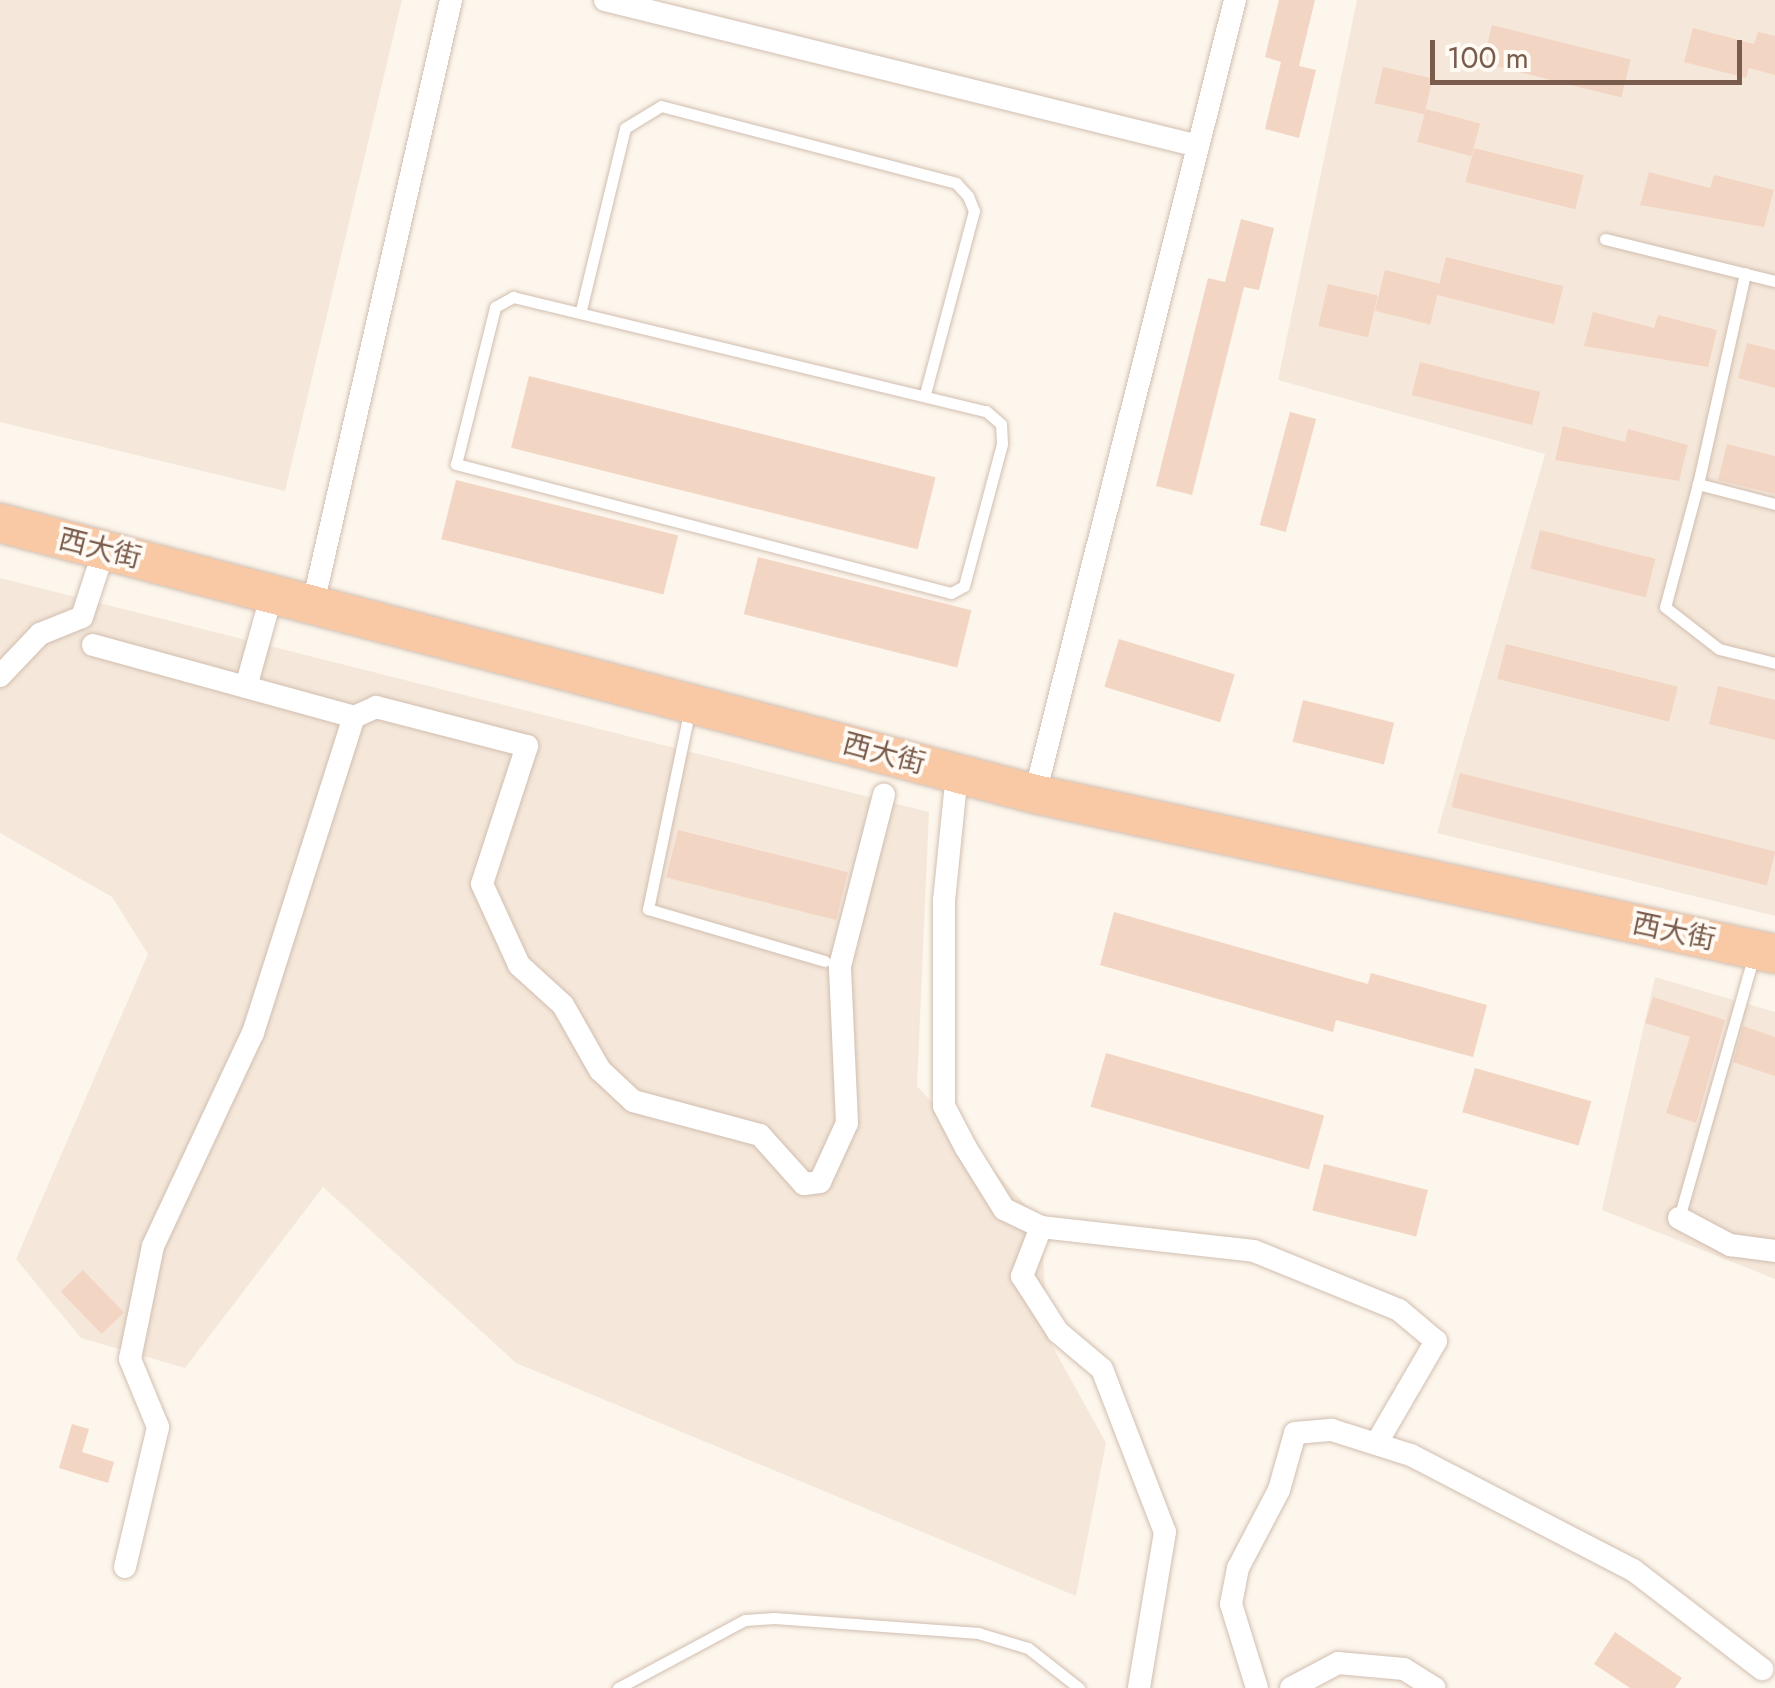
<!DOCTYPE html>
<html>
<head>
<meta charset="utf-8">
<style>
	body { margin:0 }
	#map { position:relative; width:1775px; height:1688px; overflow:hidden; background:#fdf6ec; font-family:Jost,"Noto Sans SC",sans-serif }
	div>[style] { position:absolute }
	.residential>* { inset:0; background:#f5e8da }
	.building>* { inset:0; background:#f3d5c3; transform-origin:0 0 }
	.roads { filter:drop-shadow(0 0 2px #d1beb0) drop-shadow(0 0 2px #d1beb0) }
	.service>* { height:11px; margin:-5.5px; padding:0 5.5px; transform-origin:5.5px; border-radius:5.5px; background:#fff }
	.minor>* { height:22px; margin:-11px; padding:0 11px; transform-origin:11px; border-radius:11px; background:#fff }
	.trunk>* { height:38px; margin:-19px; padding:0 19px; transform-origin:19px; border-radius:19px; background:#f9c8a4 }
	span { translate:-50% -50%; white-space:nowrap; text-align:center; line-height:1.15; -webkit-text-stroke:8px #fffaf3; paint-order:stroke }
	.street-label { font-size:28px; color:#7a5c4d }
	.scale { position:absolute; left:1430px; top:40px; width:312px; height:45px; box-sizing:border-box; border:5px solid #7a5c4d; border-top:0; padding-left:12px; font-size:30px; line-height:35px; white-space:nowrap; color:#7a5c4d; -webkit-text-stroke:8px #fffaf3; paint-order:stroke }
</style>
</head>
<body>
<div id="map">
	<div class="residential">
		<i style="clip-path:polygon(0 0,402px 0,285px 491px,0 422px)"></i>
		<i style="clip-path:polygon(1357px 0,1775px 0,1775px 916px,1437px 833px,1545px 454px,1278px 380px)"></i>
		<i style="clip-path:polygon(0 578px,929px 812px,917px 1086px,1041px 1222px,1048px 1338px,1106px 1443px,1076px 1596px,516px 1363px,323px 1187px,185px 1368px,81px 1338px,16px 1259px,148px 954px,112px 897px,0 833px)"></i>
		<i style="clip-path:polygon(1655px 977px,1775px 1012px,1775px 1279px,1602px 1210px)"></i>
	</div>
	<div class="building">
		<i style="clip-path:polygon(1279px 0,1315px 0,1299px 66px,1316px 70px,1299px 138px,1265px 129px,1281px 62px,1265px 57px)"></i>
		<i style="left:1492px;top:25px;width:143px;height:39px;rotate:14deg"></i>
		<i style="clip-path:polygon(1693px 28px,1754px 44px,1758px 32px,1775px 36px,1775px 75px,1749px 68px,1746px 78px,1684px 62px)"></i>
		<i style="left:1383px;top:67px;width:51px;height:37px;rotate:13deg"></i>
		<i style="left:1426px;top:109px;width:56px;height:34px;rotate:15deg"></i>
		<i style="left:1474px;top:148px;width:113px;height:35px;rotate:14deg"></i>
		<i style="clip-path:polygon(1649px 172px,1710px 188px,1714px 175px,1774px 190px,1764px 227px,1640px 205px)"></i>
		<i style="clip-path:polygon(1241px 219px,1274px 228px,1259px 290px,1244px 287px,1192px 495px,1156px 486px,1208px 278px,1225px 282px)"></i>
		<i style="left:1446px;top:257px;width:121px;height:39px;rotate:14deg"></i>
		<i style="left:1385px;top:270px;width:57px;height:42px;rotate:14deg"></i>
		<i style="left:1328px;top:284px;width:51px;height:43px;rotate:13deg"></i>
		<i style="clip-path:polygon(1593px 312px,1654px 328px,1658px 315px,1717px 330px,1708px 367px,1584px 346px)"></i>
		<i style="clip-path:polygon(1747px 343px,1775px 350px,1775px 388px,1738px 378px)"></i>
		<i style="left:1420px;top:362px;width:124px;height:34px;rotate:14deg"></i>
		<i style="left:529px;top:376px;width:419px;height:74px;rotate:14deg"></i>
		<i style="left:1290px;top:412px;width:27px;height:117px;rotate:15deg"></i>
		<i style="clip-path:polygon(1563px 426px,1625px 442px,1628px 429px,1688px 445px,1679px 481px,1555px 460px)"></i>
		<i style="clip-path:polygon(1727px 444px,1775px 456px,1775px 494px,1718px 480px)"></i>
		<i style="left:456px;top:480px;width:229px;height:61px;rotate:14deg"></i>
		<i style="left:1540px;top:530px;width:119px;height:40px;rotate:14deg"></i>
		<i style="left:758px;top:557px;width:220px;height:59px;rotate:14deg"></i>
		<i style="left:1119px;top:639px;width:121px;height:50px;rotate:17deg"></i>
		<i style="left:1506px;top:644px;width:177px;height:36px;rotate:14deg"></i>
		<i style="clip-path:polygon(1718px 686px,1775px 700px,1775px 740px,1709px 724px)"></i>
		<i style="left:1303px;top:700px;width:94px;height:43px;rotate:14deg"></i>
		<i style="left:1460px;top:773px;width:325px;height:35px;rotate:14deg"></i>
		<i style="left:678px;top:830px;width:175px;height:49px;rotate:14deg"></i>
		<i style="clip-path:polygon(1114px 912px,1368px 984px,1371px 973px,1487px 1005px,1473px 1057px,1336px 1020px,1333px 1032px,1100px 965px)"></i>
		<i style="clip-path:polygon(1653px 997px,1725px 1020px,1696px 1123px,1666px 1113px,1690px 1037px,1645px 1023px)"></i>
		<i style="clip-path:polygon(1743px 1026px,1775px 1037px,1775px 1076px,1733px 1062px)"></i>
		<i style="left:1106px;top:1053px;width:227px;height:56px;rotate:16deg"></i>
		<i style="left:1475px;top:1068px;width:121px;height:46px;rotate:16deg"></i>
		<i style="left:1324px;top:1164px;width:107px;height:48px;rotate:14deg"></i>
		<i style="left:83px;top:1270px;width:59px;height:31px;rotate:46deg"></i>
		<i style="clip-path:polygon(72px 1424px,89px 1429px,82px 1452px,114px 1462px,108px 1483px,59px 1468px)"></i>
		<i style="clip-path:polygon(1615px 1632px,1682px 1678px,1675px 1688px,1630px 1688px,1594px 1664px)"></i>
	</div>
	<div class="roads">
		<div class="service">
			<i style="left:1605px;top:239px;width:175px;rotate:13.9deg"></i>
			<i style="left:513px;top:297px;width:487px;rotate:13.6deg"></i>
			<i style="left:986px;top:411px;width:20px;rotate:41deg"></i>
			<i style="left:1001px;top:424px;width:20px;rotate:87deg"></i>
			<i style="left:1002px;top:444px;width:147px;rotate:105deg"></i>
			<i style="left:964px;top:586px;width:15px;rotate:152deg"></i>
			<i style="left:951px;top:593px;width:512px;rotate:-165.39deg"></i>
			<i style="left:456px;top:464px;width:162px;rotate:-76deg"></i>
			<i style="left:495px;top:307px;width:21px;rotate:-29deg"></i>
			<i style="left:581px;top:310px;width:187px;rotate:-76.4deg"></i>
			<i style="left:625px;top:128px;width:42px;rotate:-31.4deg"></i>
			<i style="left:661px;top:106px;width:305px;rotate:14.6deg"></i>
			<i style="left:956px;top:183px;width:18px;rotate:47deg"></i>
			<i style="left:968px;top:196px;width:16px;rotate:68deg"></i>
			<i style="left:974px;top:211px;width:189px;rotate:105deg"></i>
			<i style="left:1698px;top:484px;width:216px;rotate:-77.4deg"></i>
			<i style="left:1775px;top:504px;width:80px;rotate:-165.4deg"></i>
			<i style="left:1698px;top:484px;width:127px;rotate:105deg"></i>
			<i style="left:1665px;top:607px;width:68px;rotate:37.9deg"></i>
			<i style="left:1719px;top:649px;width:58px;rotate:14deg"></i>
			<i style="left:690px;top:708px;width:205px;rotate:101.8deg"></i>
			<i style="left:648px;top:909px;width:184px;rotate:16.4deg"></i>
			<i style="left:1679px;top:1218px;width:274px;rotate:-74.1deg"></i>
			<i style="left:618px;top:1688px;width:144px;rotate:-28.2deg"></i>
			<i style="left:745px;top:1620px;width:29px;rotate:-4deg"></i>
			<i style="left:774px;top:1618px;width:205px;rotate:4.2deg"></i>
			<i style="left:978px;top:1633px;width:52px;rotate:16.7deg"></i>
			<i style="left:1028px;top:1648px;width:65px;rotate:38.1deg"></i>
		</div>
		<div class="minor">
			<i style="left:605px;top:0;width:611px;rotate:13.83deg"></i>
			<i style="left:313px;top:604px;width:620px;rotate:-77.13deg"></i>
			<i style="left:93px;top:645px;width:271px;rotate:15.4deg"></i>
			<i style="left:354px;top:717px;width:24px;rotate:-24deg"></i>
			<i style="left:376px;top:707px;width:156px;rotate:14.5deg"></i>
			<i style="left:527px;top:746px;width:145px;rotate:108.1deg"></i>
			<i style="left:482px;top:884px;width:89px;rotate:65.4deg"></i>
			<i style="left:519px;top:965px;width:59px;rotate:42.3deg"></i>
			<i style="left:563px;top:1005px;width:75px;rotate:60.4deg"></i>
			<i style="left:600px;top:1070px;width:45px;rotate:43.2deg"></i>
			<i style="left:633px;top:1101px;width:131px;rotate:15deg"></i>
			<i style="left:760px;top:1135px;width:66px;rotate:48.1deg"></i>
			<i style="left:804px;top:1184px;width:16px;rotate:-7deg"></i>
			<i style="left:820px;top:1182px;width:65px;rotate:-65.4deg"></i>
			<i style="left:847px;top:1123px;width:157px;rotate:-92.6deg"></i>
			<i style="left:840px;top:966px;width:177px;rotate:-75.6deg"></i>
			<i style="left:0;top:676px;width:58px;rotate:-46.4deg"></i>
			<i style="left:40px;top:634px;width:45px;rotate:-22deg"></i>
			<i style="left:82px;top:617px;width:71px;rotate:-71.8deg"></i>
			<i style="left:246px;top:687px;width:98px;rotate:-74.5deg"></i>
			<i style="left:957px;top:773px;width:128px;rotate:95.8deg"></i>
			<i style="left:944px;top:900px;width:206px;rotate:90deg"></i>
			<i style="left:944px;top:1106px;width:47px;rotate:62.4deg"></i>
			<i style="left:966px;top:1148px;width:72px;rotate:58.1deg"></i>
			<i style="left:1004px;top:1209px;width:41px;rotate:25.9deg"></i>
			<i style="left:1041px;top:1227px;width:214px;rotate:6.4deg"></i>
			<i style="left:1254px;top:1251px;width:157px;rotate:22.1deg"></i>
			<i style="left:1399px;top:1310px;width:48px;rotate:40deg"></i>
			<i style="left:1436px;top:1341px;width:119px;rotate:120.2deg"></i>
			<i style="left:1035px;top:794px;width:819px;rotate:-75.86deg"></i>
			<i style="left:1679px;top:1218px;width:58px;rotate:27.9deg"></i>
			<i style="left:1730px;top:1245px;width:45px;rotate:7.6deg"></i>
			<i style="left:1041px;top:1227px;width:53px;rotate:111.2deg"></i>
			<i style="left:1022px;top:1276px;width:67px;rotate:57.3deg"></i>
			<i style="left:1058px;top:1332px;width:57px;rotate:40.1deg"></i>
			<i style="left:1102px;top:1369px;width:175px;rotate:68.9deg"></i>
			<i style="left:1165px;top:1532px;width:158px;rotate:99.5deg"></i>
			<i style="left:125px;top:1567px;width:144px;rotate:-76.7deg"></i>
			<i style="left:158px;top:1427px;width:74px;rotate:-112.4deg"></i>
			<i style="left:130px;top:1359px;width:115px;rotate:-78.5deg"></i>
			<i style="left:153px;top:1246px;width:235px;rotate:-64.9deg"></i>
			<i style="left:253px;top:1033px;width:332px;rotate:-72.3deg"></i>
			<i style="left:1257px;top:1688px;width:88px;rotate:-107.2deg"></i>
			<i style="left:1231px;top:1604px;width:37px;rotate:-79deg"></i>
			<i style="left:1238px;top:1568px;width:88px;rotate:-62.3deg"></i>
			<i style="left:1279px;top:1490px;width:59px;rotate:-74.3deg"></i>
			<i style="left:1295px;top:1433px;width:37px;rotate:-5deg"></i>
			<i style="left:1332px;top:1430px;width:83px;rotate:17.6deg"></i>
			<i style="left:1411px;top:1455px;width:250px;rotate:27.4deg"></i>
			<i style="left:1633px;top:1570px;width:163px;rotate:37.5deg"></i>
			<i style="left:1291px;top:1688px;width:53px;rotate:-28deg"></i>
			<i style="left:1338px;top:1663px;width:66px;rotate:5.2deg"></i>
			<i style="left:1404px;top:1669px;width:36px;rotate:32deg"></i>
		</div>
		<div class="trunk">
			<i style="left:0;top:523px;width:1070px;rotate:14.67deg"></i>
			<i style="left:1035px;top:794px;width:757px;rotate:12.2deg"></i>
		</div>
	</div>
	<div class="street-label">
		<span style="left:100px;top:549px;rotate:14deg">西大街</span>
		<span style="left:884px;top:754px;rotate:15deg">西大街</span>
		<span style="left:1674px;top:932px;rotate:12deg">西大街</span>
	</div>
	<div class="scale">100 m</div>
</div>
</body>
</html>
